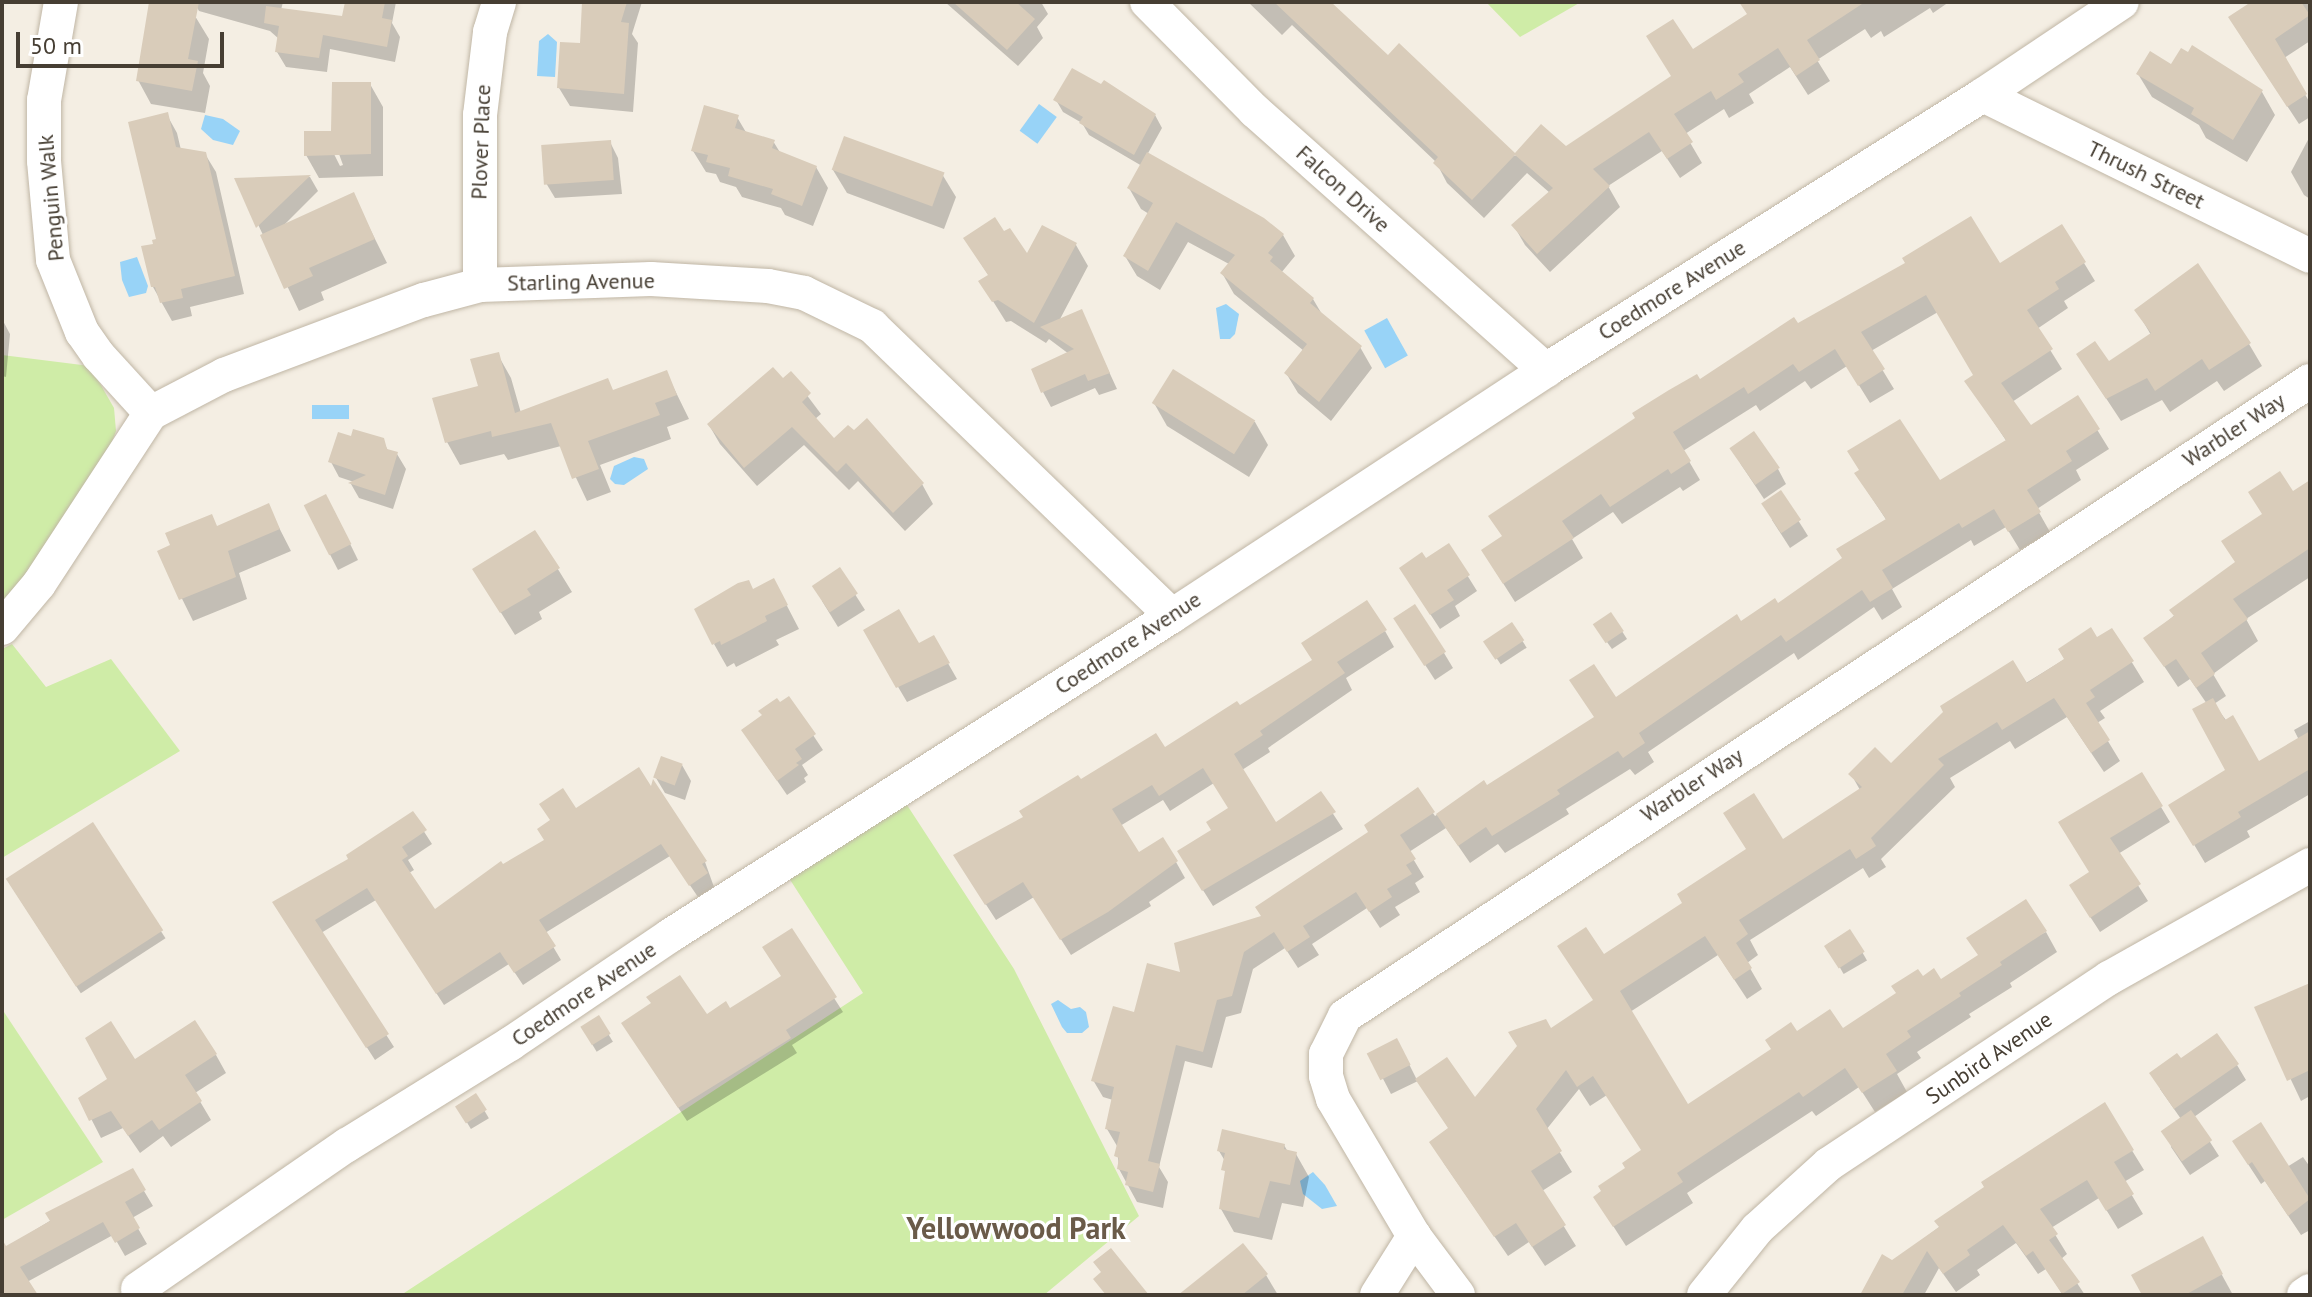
<!DOCTYPE html>
<html>
<head>
<meta charset="utf-8">
<style>
	body { margin:0 }
	#map { position:relative; width:2312px; height:1297px; overflow:hidden; background:#f4eee3; font-family:"PT Sans",sans-serif }
	div>[style] { position:absolute }
	.green>* { inset:0; background:#cfeca7 }
	.water>* { inset:0; background:#98d3f7; transform-origin:0 0 }
	.shadow>* { inset:0; background:#0003; transform-origin:0 0 }
	.building>* { inset:0; background:#d9ccba; transform-origin:0 0 }
	.roads { filter:drop-shadow(0 0 2px #c0b6a5) drop-shadow(0 0 2px #c0b6a5) }
	.minor>* { height:34px; margin:-17px; padding:0 17px; transform-origin:17px; border-radius:17px; background:#fff }
	span { translate:-50% -50%; white-space:nowrap; text-align:center; line-height:1.15; -webkit-text-stroke:6px #fff; paint-order:stroke }
	.street-label { font-size:22px; color:#463e33 }
	.district-label { font-size:30px; color:#6a5b49; font-weight:700 }
	.frame { position:absolute; inset:0; border:4px solid #463e33; pointer-events:none }
	.scale { position:absolute; left:16px; top:32px; width:208px; height:36px; box-sizing:border-box; border:4px solid #463e33; border-top:0; padding-left:10px; font-size:24px; line-height:28px; white-space:nowrap; color:#463e33; -webkit-text-stroke:6px #fff; paint-order:stroke }
</style>
</head>
<body>
<div id="map">
	<div class="green">
		<i style="clip-path:polygon(1486px 2px,1581px 2px,1520px 37px)"></i>
		<i style="clip-path:polygon(2px 355px,90px 366px,114px 408px,116px 431px,108px 453px,2px 612px)"></i>
		<i style="clip-path:polygon(12px 644px,46px 687px,111px 659px,180px 751px,2px 858px,2px 649px)"></i>
		<i style="clip-path:polygon(907px 805px,1014px 969px,1139px 1216px,1044px 1295px,401px 1295px,863px 993px,787px 875px)"></i>
		<i style="clip-path:polygon(2px 1009px,103px 1162px,2px 1220px)"></i>
	</div>
	<div class="water">
		<i style="clip-path:polygon(548px 34px,557px 42px,555px 77px,537px 76px,539px 41px)"></i>
		<i style="left:1039px;top:104px;width:22px;height:33px;rotate:36deg"></i>
		<i style="clip-path:polygon(205px 115px,223px 119px,240px 131px,233px 145px,213px 140px,201px 129px)"></i>
		<i style="clip-path:polygon(137px 257px,148px 286px,146px 293px,129px 297px,122px 280px,120px 262px)"></i>
		<i style="clip-path:polygon(1226px 304px,1239px 314px,1235px 334px,1230px 339px,1220px 339px,1216px 308px)"></i>
		<i style="left:1387px;top:318px;width:43px;height:26px;rotate:61deg"></i>
		<i style="left:312px;top:405px;width:37px;height:14px"></i>
		<i style="clip-path:polygon(634px 457px,644px 459px,648px 469px,624px 485px,615px 484px,610px 479px,614px 466px)"></i>
		<i style="clip-path:polygon(1058px 1000px,1071px 1009px,1080px 1007px,1086px 1012px,1089px 1027px,1082px 1033px,1067px 1033px,1062px 1027px,1051px 1004px)"></i>
		<i style="clip-path:polygon(1313px 1172px,1325px 1185px,1337px 1206px,1322px 1209px,1303px 1194px,1300px 1181px)"></i>
	</div>
	<div class="shadow">
		<i style="clip-path:polygon(194px 2px,283px 2px,281px 10px,344px 18px,347px 2px,396px 2px,392px 23px,400px 37px,395px 62px,330px 49px,327px 72px,286px 67px,277px 52px,279px 39px,270px 31px,199px 11px)"></i>
		<i style="clip-path:polygon(589px 2px,642px 2px,632px 34px,638px 43px,633px 112px,570px 106px,559px 88px,581px 45px)"></i>
		<i style="clip-path:polygon(945px 2px,1041px 2px,1048px 14px,1037px 27px,1043px 38px,1018px 66px)"></i>
		<i style="clip-path:polygon(1248px 2px,1328px 2px,1388px 57px,1399px 46px,1515px 156px,1541px 127px,1565px 148px,1673px 77px,1692px 52px,1748px 15px,1741px 2px,1949px 2px,1933px 13px,1930px 8px,1884px 37px,1881px 31px,1871px 38px,1865px 29px,1817px 60px,1830px 81px,1808px 95px,1790px 67px,1749px 94px,1754px 103px,1729px 118px,1724px 109px,1685px 134px,1702px 163px,1680px 178px,1662px 151px,1608px 186px,1620px 207px,1550px 272px,1525px 245px,1514px 226px,1550px 193px,1527px 173px,1484px 218px,1447px 183px,1436px 162px,1292px 25px,1282px 35px)"></i>
		<i style="clip-path:polygon(2254px 2px,2310px 2px,2310px 41px,2284px 58px,2310px 103px,2310px 117px,2299px 124px,2241px 36px)"></i>
		<i style="clip-path:polygon(195px 16px,209px 39px,203px 73px,210px 86px,205px 113px,151px 104px,138px 80px)"></i>
		<i style="clip-path:polygon(2172px 66px,2262px 92px,2275px 115px,2247px 162px,2206px 138px,2199px 125px,2152px 97px,2138px 74px)"></i>
		<i style="clip-path:polygon(evenodd,370px 84px,383px 107px,383px 176px,319px 178px,306px 155px,333px 133px,370px 84px,334px 154px,339px 154px,343px 165px,340px 166px,334px 154px)"></i>
		<i style="clip-path:polygon(1056px 100px,1155px 115px,1162px 128px,1147px 155px,1283px 235px,1295px 256px,1281px 273px,1313px 299px,1323px 316px,1360px 347px,1372px 368px,1331px 421px,1298px 393px,1286px 373px,1304px 351px,1234px 294px,1222px 273px,1229px 264px,1188px 242px,1160px 290px,1137px 276px,1125px 256px,1149px 214px,1141px 209px,1129px 188px,1142px 166px,1089px 135px,1082px 123px,1063px 112px)"></i>
		<i style="clip-path:polygon(167px 115px,177px 133px,181px 150px,205px 154px,216px 172px,244px 294px,190px 307px,192px 316px,172px 321px,153px 287px)"></i>
		<i style="clip-path:polygon(737px 117px,747px 134px,773px 141px,781px 154px,816px 167px,828px 188px,813px 226px,785px 215px,781px 208px,742px 197px,736px 187px,720px 182px,716px 174px,706px 172px,693px 151px)"></i>
		<i style="clip-path:polygon(2310px 136px,2310px 199px,2304px 195px,2291px 172px)"></i>
		<i style="clip-path:polygon(610px 142px,618px 158px,622px 194px,555px 198px,546px 183px)"></i>
		<i style="clip-path:polygon(833px 170px,942px 174px,956px 197px,944px 229px,847px 193px)"></i>
		<i style="clip-path:polygon(310px 177px,318px 191px,282px 227px,353px 195px,387px 263px,321px 292px,324px 300px,299px 311px,237px 180px)"></i>
		<i style="clip-path:polygon(1043px 227px,1076px 245px,1088px 266px,1059px 321px,1081px 311px,1117px 389px,1099px 395px,1095px 388px,1051px 407px,1043px 392px,1069px 354px,1049px 339px,1046px 343px,1011px 321px,1006px 322px,981px 282px,989px 276px,965px 239px,1004px 234px,1027px 257px)"></i>
		<i style="clip-path:polygon(2084px 263px,2095px 281px,2064px 301px,2068px 308px,2037px 329px,2062px 369px,2012px 402px,2030px 428px,2077px 397px,2109px 449px,2076px 470px,2081px 480px,2037px 509px,2050px 532px,2020px 550px,2006px 527px,1974px 546px,1971px 540px,1892px 589px,1902px 607px,1882px 620px,1874px 607px,1798px 660px,1794px 653px,1648px 752px,1654px 762px,1635px 775px,1630px 769px,1566px 809px,1569px 814px,1505px 853px,1498px 844px,1470px 863px,1446px 828px,1409px 852px,1424px 877px,1415px 883px,1420px 892px,1395px 907px,1400px 915px,1380px 928px,1367px 908px,1312px 944px,1319px 955px,1298px 968px,1285px 948px,1253px 969px,1241px 1013px,1226px 1017px,1212px 1068px,1185px 1061px,1159px 1167px,1168px 1182px,1163px 1208px,1137px 1202px,1119px 1169px,1117px 1146px,1107px 1129px,1113px 1100px,1103px 1097px,1093px 1080px,1136px 1014px,1370px 833px,1417px 790px,1435px 816px,1484px 783px,1487px 787px,1595px 718px,1615px 699px,1741px 624px,1778px 606px,1845px 559px,1887px 521px,1856px 474px,1939px 483px,2007px 442px,1967px 382px,1975px 376px,1938px 312px,1871px 351px,1894px 389px,1870px 403px,1847px 366px,1811px 389px,1805px 381px,1760px 411px,1756px 405px,1683px 451px,1700px 480px,1683px 491px,1680px 487px,1622px 524px,1613px 512px,1572px 539px,1583px 558px,1515px 602px,1494px 569px,1503px 538px,1700px 382px,1798px 326px,2000px 265px)"></i>
		<i style="clip-path:polygon(2137px 311px,2249px 344px,2262px 366px,2224px 391px,2217px 381px,2170px 412px,2162px 400px,2121px 421px,2092px 377px,2151px 335px)"></i>
		<i style="clip-path:polygon(2px 319px,10px 334px,6px 377px,2px 376px)"></i>
		<i style="clip-path:polygon(498px 355px,511px 378px,521px 413px,614px 392px,666px 372px,689px 419px,667px 427px,671px 439px,600px 465px,611px 492px,587px 501px,561px 446px,508px 460px,504px 454px,460px 465px,447px 442px)"></i>
		<i style="clip-path:polygon(791px 374px,821px 414px,815px 419px,834px 441px,922px 484px,933px 504px,905px 531px,858px 481px,849px 490px,804px 445px,757px 486px,720px 444px,709px 425px)"></i>
		<i style="clip-path:polygon(1154px 403px,1255px 422px,1268px 445px,1249px 477px,1167px 426px)"></i>
		<i style="clip-path:polygon(352px 438px,382px 440px,389px 452px,397px 454px,406px 469px,393px 509px,359px 498px,351px 484px,354px 482px,339px 477px,331px 462px)"></i>
		<i style="clip-path:polygon(1740px 463px,1778px 469px,1786px 484px,1764px 499px)"></i>
		<i style="clip-path:polygon(2310px 482px,2310px 577px,2246px 619px,2258px 641px,2213px 674px,2226px 696px,2214px 704px,2258px 763px,2299px 740px,2294px 730px,2310px 721px,2310px 794px,2247px 831px,2250px 837px,2205px 863px,2171px 806px,2228px 771px,2207px 704px,2190px 679px,2178px 687px,2146px 639px,2236px 564px,2293px 494px)"></i>
		<i style="clip-path:polygon(1781px 493px,1808px 536px,1790px 548px,1772px 520px)"></i>
		<i style="clip-path:polygon(268px 506px,291px 551px,239px 573px,247px 599px,193px 621px,159px 552px)"></i>
		<i style="clip-path:polygon(305px 506px,334px 511px,358px 560px,338px 570px)"></i>
		<i style="clip-path:polygon(535px 532px,572px 592px,539px 612px,542px 619px,515px 635px,488px 592px)"></i>
		<i style="clip-path:polygon(1449px 546px,1477px 591px,1455px 606px,1460px 616px,1440px 629px,1410px 583px,1425px 561px)"></i>
		<i style="clip-path:polygon(839px 569px,865px 610px,838px 627px,822px 601px)"></i>
		<i style="clip-path:polygon(752px 591px,786px 604px,799px 629px,776px 640px,779px 645px,736px 667px,734px 663px,727px 667px,714px 644px)"></i>
		<i style="clip-path:polygon(1611px 614px,1627px 639px,1612px 649px,1599px 631px)"></i>
		<i style="left:1512px;top:625px;width:27px;height:31px;rotate:57deg"></i>
		<i style="clip-path:polygon(2112px 630px,2144px 682px,2100px 711px,2105px 718px,2097px 723px,2120px 761px,2104px 772px,2067px 717px,2015px 749px,2010px 741px,1950px 778px,1955px 787px,1881px 859px,1886px 867px,1869px 878px,1863px 868px,1750px 940px,1758px 955px,1747px 963px,1762px 989px,1747px 999px,1718px 955px,1630px 1012px,1687px 1107px,1796px 1034px,1842px 1031px,1922px 978px,1940px 982px,2046px 932px,2057px 952px,2010px 983px,2012px 987px,1969px 1014px,1971px 1017px,1917px 1052px,1921px 1058px,1897px 1074px,1907px 1092px,1875px 1112px,1859px 1087px,1816px 1116px,1812px 1111px,1687px 1193px,1693px 1203px,1626px 1246px,1608px 1218px,1627px 1169px,1643px 1151px,1607px 1095px,1590px 1106px,1579px 1089px,1546px 1130px,1572px 1172px,1542px 1191px,1576px 1246px,1545px 1266px,1529px 1242px,1508px 1256px,1443px 1162px,1450px 1130px,1418px 1081px,1391px 1094px,1370px 1054px,1405px 1056px,1417px 1080px,1475px 1101px,1551px 1030px,1595px 1002px,1604px 957px,1860px 790px,1851px 774px,1891px 766px)"></i>
		<i style="clip-path:polygon(865px 631px,918px 646px,933px 637px,957px 679px,907px 702px)"></i>
		<i style="clip-path:polygon(1385px 631px,1394px 647px,1346px 678px,1352px 690px,1268px 748px,1270px 752px,1242px 770px,1275px 825px,1320px 794px,1343px 829px,1213px 906px,1189px 868px,1230px 809px,1214px 783px,1170px 811px,1163px 800px,1120px 826px,1139px 855px,1176px 862px,1185px 878px,1149px 902px,1151px 906px,1071px 955px,1034px 897px,996px 920px,965px 872px,1025px 817px,1080px 782px,1165px 750px)"></i>
		<i style="clip-path:polygon(1405px 634px,1444px 653px,1453px 668px,1435px 680px)"></i>
		<i style="clip-path:polygon(789px 699px,823px 750px,802px 765px,808px 775px,804px 778px,806px 782px,787px 795px,743px 731px)"></i>
		<i style="clip-path:polygon(682px 765px,691px 781px,685px 800px,665px 793px,656px 778px)"></i>
		<i style="clip-path:polygon(654px 784px,705px 862px,714px 887px,698px 897px,670px 856px,545px 933px,561px 960px,523px 985px,509px 964px,444px 1005px,376px 900px,321px 933px,394px 1047px,375px 1060px,282px 916px,412px 813px,432px 844px,408px 860px,414px 870px,409px 873px,435px 912px,546px 841px,575px 811px,651px 790px)"></i>
		<i style="clip-path:polygon(2161px 807px,2170px 822px,2118px 854px,2148px 901px,2100px 932px,2080px 901px,2091px 873px,2069px 838px)"></i>
		<i style="left:92px;top:825px;width:135px;height:101px;rotate:57deg"></i>
		<i style="clip-path:polygon(791px 931px,843px 1012px,792px 1045px,797px 1053px,687px 1121px,631px 1036px,729px 1010px,783px 977px)"></i>
		<i style="left:1850px;top:931px;width:34px;height:27px;rotate:60deg"></i>
		<i style="clip-path:polygon(2310px 985px,2310px 1096px,2301px 1101px,2257px 1008px)"></i>
		<i style="left:598px;top:1017px;width:29px;height:19px;rotate:59deg"></i>
		<i style="clip-path:polygon(216px 1055px,226px 1073px,195px 1093px,211px 1120px,171px 1147px,163px 1136px,140px 1153px,123px 1128px,101px 1138px,81px 1099px,134px 1062px)"></i>
		<i style="clip-path:polygon(2180px 1061px,2237px 1065px,2246px 1080px,2194px 1117px,2219px 1156px,2190px 1175px,2171px 1147px,2181px 1119px,2160px 1089px)"></i>
		<i style="left:475px;top:1095px;width:27px;height:21px;rotate:59deg"></i>
		<i style="clip-path:polygon(2104px 1105px,2144px 1170px,2124px 1182px,2143px 1214px,2118px 1229px,2099px 1198px,2051px 1228px,2067px 1254px,2061px 1259px,2085px 1295px,2063px 1295px,2046px 1269px,2038px 1274px,2016px 1243px,1977px 1270px,1980px 1275px,1956px 1292px,1939px 1268px,1924px 1295px,1862px 1295px,1892px 1262px)"></i>
		<i style="clip-path:polygon(2260px 1125px,2287px 1167px,2303px 1157px,2310px 1167px,2310px 1230px,2301px 1235px,2265px 1181px,2261px 1184px,2246px 1161px)"></i>
		<i style="clip-path:polygon(1284px 1145px,1288px 1152px,1296px 1154px,1309px 1177px,1303px 1207px,1282px 1203px,1272px 1240px,1234px 1232px,1221px 1209px,1226px 1175px,1225px 1161px,1219px 1151px)"></i>
		<i style="clip-path:polygon(132px 1171px,153px 1206px,132px 1218px,147px 1244px,125px 1256px,113px 1235px,27px 1282px,35px 1295px,2px 1295px,2px 1250px)"></i>
		<i style="clip-path:polygon(2202px 1239px,2233px 1295px,2144px 1295px)"></i>
		<i style="clip-path:polygon(1266px 1275px,1278px 1295px,1181px 1295px)"></i>
	</div>
	<div class="building">
		<i style="clip-path:polygon(149px 2px,199px 2px,188px 59px,198px 61px,192px 91px,136px 81px)"></i>
		<i style="clip-path:polygon(345px 2px,385px 2px,382px 18px,392px 20px,387px 47px,323px 35px,319px 58px,275px 52px,279px 26px,264px 23px,266px 6px,342px 16px)"></i>
		<i style="clip-path:polygon(582px 2px,627px 2px,621px 22px,629px 23px,624px 94px,557px 88px,560px 42px,580px 43px)"></i>
		<i style="clip-path:polygon(953px 2px,1016px 2px,1035px 19px,1007px 50px)"></i>
		<i style="clip-path:polygon(1274px 2px,1331px 2px,1388px 55px,1399px 43px,1515px 153px,1541px 124px,1566px 146px,1671px 76px,1646px 36px,1673px 19px,1693px 49px,1747px 14px,1739px 2px,1865px 2px,1807px 40px,1820px 60px,1796px 76px,1778px 48px,1738px 74px,1744px 82px,1716px 100px,1711px 91px,1674px 114px,1693px 142px,1667px 159px,1649px 132px,1593px 169px,1610px 186px,1537px 254px,1511px 225px,1553px 188px,1515px 155px,1472px 200px,1433px 163px,1438px 157px)"></i>
		<i style="clip-path:polygon(2251px 2px,2301px 2px,2310px 15px,2275px 39px,2307px 94px,2287px 107px,2228px 17px)"></i>
		<i style="clip-path:polygon(2192px 45px,2263px 90px,2233px 140px,2191px 114px,2194px 108px,2136px 74px,2150px 51px,2171px 64px,2181px 48px,2188px 52px)"></i>
		<i style="clip-path:polygon(1072px 68px,1101px 84px,1104px 80px,1156px 114px,1134px 155px,1079px 123px,1083px 117px,1053px 100px)"></i>
		<i style="clip-path:polygon(332px 82px,371px 82px,371px 154px,304px 156px,304px 131px,331px 131px)"></i>
		<i style="clip-path:polygon(704px 105px,739px 115px,735px 128px,775px 140px,772px 148px,817px 166px,802px 206px,771px 194px,773px 189px,728px 176px,730px 168px,706px 162px,708px 155px,691px 151px)"></i>
		<i style="clip-path:polygon(168px 112px,176px 147px,206px 152px,235px 276px,181px 289px,183px 298px,160px 303px,155px 287px,151px 287px,141px 246px,153px 244px,152px 240px,156px 239px,128px 122px)"></i>
		<i style="left:844px;top:136px;width:107px;height:36px;rotate:20deg"></i>
		<i style="left:611px;top:140px;width:40px;height:70px;rotate:86deg"></i>
		<i style="clip-path:polygon(1147px 152px,1264px 218px,1284px 234px,1268px 253px,1273px 257px,1270px 261px,1314px 298px,1310px 303px,1362px 346px,1319px 402px,1284px 373px,1307px 344px,1220px 273px,1235px 255px,1176px 222px,1148px 271px,1123px 256px,1153px 203px,1127px 188px)"></i>
		<i style="clip-path:polygon(311px 175px,256px 228px,234px 178px)"></i>
		<i style="clip-path:polygon(354px 192px,375px 239px,309px 268px,313px 276px,284px 289px,260px 235px)"></i>
		<i style="clip-path:polygon(1971px 216px,2000px 263px,2062px 224px,2086px 262px,2055px 282px,2059px 289px,2027px 310px,2053px 349px,2001px 383px,2031px 425px,2078px 395px,2100px 429px,2066px 451px,2072px 461px,2027px 490px,2041px 512px,2008px 532px,1994px 509px,1962px 528px,1959px 523px,1882px 570px,1893px 588px,1870px 602px,1862px 590px,1786px 642px,1781px 635px,1639px 733px,1645px 743px,1623px 758px,1618px 751px,1557px 790px,1560px 794px,1492px 836px,1486px 827px,1458px 846px,1436px 814px,1484px 780px,1487px 785px,1594px 717px,1569px 680px,1594px 664px,1616px 697px,1737px 614px,1741px 621px,1775px 598px,1778px 603px,1842px 558px,1836px 549px,1886px 519px,1854px 473px,1859px 470px,1847px 451px,1900px 419px,1940px 480px,2006px 440px,1964px 381px,1973px 375px,1926px 295px,1861px 332px,1885px 369px,1858px 386px,1835px 349px,1799px 372px,1793px 364px,1748px 394px,1744px 387px,1673px 432px,1691px 461px,1671px 474px,1668px 469px,1610px 507px,1601px 494px,1562px 521px,1574px 538px,1503px 584px,1481px 550px,1502px 536px,1488px 516px,1635px 418px,1632px 413px,1669px 390px,1697px 374px,1700px 379px,1794px 317px,1798px 323px,1905px 263px,1902px 258px)"></i>
		<i style="clip-path:polygon(995px 217px,1004px 231px,1010px 228px,1027px 253px,1042px 225px,1077px 243px,1034px 323px,998px 300px,992px 302px,978px 281px,988px 275px,963px 238px)"></i>
		<i style="clip-path:polygon(2198px 263px,2251px 343px,2209px 370px,2202px 359px,2155px 391px,2147px 378px,2106px 399px,2076px 354px,2095px 341px,2109px 361px,2151px 333px,2134px 310px)"></i>
		<i style="clip-path:polygon(1082px 309px,1110px 373px,1088px 381px,1085px 374px,1041px 393px,1031px 369px,1074px 349px,1040px 327px)"></i>
		<i style="clip-path:polygon(499px 352px,515px 413px,608px 378px,613px 390px,667px 370px,677px 395px,655px 403px,660px 415px,588px 441px,599px 469px,572px 479px,551px 423px,492px 437px,491px 431px,445px 443px,432px 398px,478px 386px,470px 359px)"></i>
		<i style="clip-path:polygon(773px 367px,783px 378px,791px 371px,811px 393px,802px 402px,834px 438px,848px 425px,854px 430px,867px 418px,924px 483px,893px 513px,846px 463px,837px 472px,792px 427px,744px 468px,707px 424px)"></i>
		<i style="left:1173px;top:369px;width:97px;height:40px;rotate:32deg"></i>
		<i style="clip-path:polygon(353px 429px,384px 438px,387px 449px,398px 452px,385px 495px,348px 483px,366px 475px,328px 462px,338px 432px,351px 436px)"></i>
		<i style="left:1754px;top:431px;width:45px;height:30px;rotate:55deg"></i>
		<i style="clip-path:polygon(2280px 471px,2293px 491px,2310px 480px,2310px 548px,2233px 599px,2248px 619px,2201px 653px,2215px 674px,2196px 688px,2176px 659px,2164px 667px,2143px 638px,2174px 616px,2169px 610px,2235px 562px,2221px 541px,2262px 514px,2248px 492px)"></i>
		<i style="left:1781px;top:490px;width:36px;height:24px;rotate:56deg"></i>
		<i style="left:326px;top:494px;width:56px;height:25px;rotate:63deg"></i>
		<i style="clip-path:polygon(269px 503px,280px 529px,228px 551px,236px 577px,179px 600px,157px 551px,170px 545px,165px 533px,212px 514px,217px 526px)"></i>
		<i style="clip-path:polygon(535px 530px,560px 568px,527px 589px,531px 595px,500px 613px,472px 569px)"></i>
		<i style="clip-path:polygon(1449px 543px,1470px 575px,1447px 590px,1454px 600px,1430px 615px,1399px 568px,1422px 552px,1426px 558px)"></i>
		<i style="left:840px;top:567px;width:32px;height:34px;rotate:56deg"></i>
		<i style="clip-path:polygon(774px 578px,788px 605px,765px 616px,767px 621px,741px 635px,721px 645px,720px 641px,712px 645px,694px 609px,738px 583px,749px 580px,753px 589px)"></i>
		<i style="clip-path:polygon(1367px 600px,1387px 630px,1337px 662px,1345px 673px,1260px 731px,1263px 735px,1234px 754px,1276px 822px,1321px 791px,1336px 812px,1202px 891px,1177px 851px,1211px 830px,1206px 822px,1228px 808px,1203px 768px,1159px 796px,1152px 785px,1112px 809px,1139px 852px,1163px 837px,1178px 861px,1108px 912px,1060px 940px,1023px 882px,985px 905px,953px 855px,1023px 817px,1019px 811px,1078px 775px,1081px 779px,1156px 733px,1165px 747px,1237px 701px,1240px 705px,1312px 660px,1301px 643px)"></i>
		<i style="left:1415px;top:604px;width:57px;height:26px;rotate:57deg"></i>
		<i style="clip-path:polygon(899px 609px,919px 643px,934px 635px,950px 663px,896px 688px,863px 630px)"></i>
		<i style="left:1611px;top:612px;width:23px;height:22px;rotate:56deg"></i>
		<i style="left:1512px;top:622px;width:22px;height:35px;rotate:56deg"></i>
		<i style="clip-path:polygon(2091px 627px,2097px 637px,2112px 628px,2134px 661px,2090px 690px,2095px 697px,2086px 703px,2110px 740px,2091px 753px,2054px 698px,2002px 730px,1997px 722px,1938px 759px,1944px 765px,1871px 838px,1876px 846px,1856px 859px,1850px 849px,1739px 920px,1748px 934px,1736px 943px,1752px 968px,1734px 980px,1705px 936px,1620px 991px,1688px 1104px,1771px 1049px,1765px 1040px,1791px 1022px,1797px 1031px,1830px 1009px,1843px 1028px,1896px 993px,1891px 986px,1918px 969px,1923px 976px,1934px 968px,1941px 979px,1978px 955px,1966px 938px,2026px 899px,2047px 931px,2000px 962px,2002px 965px,1959px 993px,1961px 996px,1907px 1031px,1911px 1037px,1886px 1054px,1897px 1071px,1862px 1093px,1845px 1068px,1803px 1097px,1799px 1092px,1677px 1173px,1683px 1182px,1613px 1227px,1593px 1197px,1601px 1191px,1598px 1186px,1625px 1168px,1622px 1163px,1641px 1150px,1593px 1076px,1577px 1087px,1566px 1070px,1536px 1109px,1562px 1151px,1531px 1171px,1566px 1225px,1532px 1247px,1516px 1223px,1494px 1237px,1429px 1142px,1448px 1128px,1415px 1079px,1447px 1057px,1475px 1097px,1517px 1046px,1508px 1032px,1546px 1019px,1551px 1028px,1593px 1000px,1557px 946px,1586px 927px,1604px 954px,1682px 903px,1677px 894px,1746px 849px,1723px 813px,1754px 793px,1783px 839px,1862px 787px,1848px 774px,1875px 747px,1891px 763px,1943px 712px,1940px 706px,2013px 660px,2027px 683px,2064px 659px,2058px 649px)"></i>
		<i style="clip-path:polygon(789px 696px,816px 734px,795px 749px,802px 759px,796px 763px,799px 765px,777px 781px,741px 730px,762px 715px,758px 711px,777px 698px,780px 702px)"></i>
		<i style="clip-path:polygon(2213px 698px,2225px 720px,2233px 715px,2259px 761px,2310px 731px,2310px 769px,2238px 812px,2241px 817px,2193px 846px,2168px 805px,2225px 770px,2192px 709px)"></i>
		<i style="left:661px;top:756px;width:23px;height:23px;rotate:20deg"></i>
		<i style="clip-path:polygon(639px 767px,651px 786px,653px 779px,707px 861px,702px 864px,708px 873px,689px 886px,661px 844px,539px 920px,556px 946px,514px 973px,500px 952px,436px 994px,367px 888px,315px 920px,389px 1034px,366px 1048px,272px 902px,348px 859px,346px 855px,413px 811px,427px 830px,402px 847px,408px 856px,402px 860px,435px 909px,501px 861px,503px 864px,544px 840px,537px 829px,550px 820px,539px 804px,563px 788px,576px 808px)"></i>
		<i style="clip-path:polygon(2142px 772px,2163px 806px,2110px 838px,2141px 884px,2090px 918px,2069px 885px,2089px 872px,2058px 822px)"></i>
		<i style="clip-path:polygon(1418px 787px,1435px 812px,1400px 835px,1416px 859px,1406px 865px,1412px 874px,1387px 889px,1392px 897px,1369px 912px,1356px 892px,1303px 926px,1310px 937px,1287px 952px,1274px 932px,1244px 952px,1232px 996px,1217px 1000px,1203px 1052px,1176px 1045px,1148px 1161px,1160px 1164px,1153px 1192px,1125px 1185px,1128px 1172px,1117px 1169px,1119px 1158px,1114px 1156px,1120px 1132px,1105px 1129px,1114px 1087px,1091px 1081px,1113px 1006px,1134px 1012px,1147px 963px,1180px 972px,1174px 943px,1261px 916px,1255px 907px,1368px 832px,1364px 825px)"></i>
		<i style="left:93px;top:822px;width:129px;height:104px;rotate:57deg"></i>
		<i style="clip-path:polygon(792px 928px,837px 997px,786px 1030px,791px 1038px,678px 1108px,621px 1023px,651px 1003px,646px 997px,680px 975px,707px 1014px,726px 1001px,730px 1008px,781px 976px,762px 947px)"></i>
		<i style="left:1850px;top:929px;width:27px;height:31px;rotate:57deg"></i>
		<i style="clip-path:polygon(2310px 983px,2310px 1070px,2287px 1081px,2254px 1007px)"></i>
		<i style="left:599px;top:1015px;width:22px;height:22px;rotate:58deg"></i>
		<i style="clip-path:polygon(195px 1020px,217px 1054px,185px 1075px,202px 1101px,159px 1130px,152px 1120px,128px 1136px,111px 1111px,89px 1121px,78px 1098px,107px 1079px,85px 1038px,111px 1021px,135px 1059px)"></i>
		<i style="clip-path:polygon(2217px 1033px,2239px 1064px,2174px 1109px,2149px 1073px,2177px 1053px,2181px 1058px)"></i>
		<i style="left:1397px;top:1038px;width:30px;height:34px;rotate:63deg"></i>
		<i style="left:476px;top:1093px;width:20px;height:25px;rotate:57deg"></i>
		<i style="clip-path:polygon(2105px 1102px,2134px 1150px,2114px 1162px,2134px 1194px,2106px 1211px,2087px 1180px,2040px 1209px,2058px 1234px,2049px 1240px,2080px 1282px,2062px 1294px,2033px 1251px,2026px 1256px,2003px 1225px,1967px 1250px,1970px 1255px,1943px 1274px,1927px 1251px,1902px 1295px,1860px 1295px,1882px 1254px,1892px 1260px,1939px 1227px,1934px 1221px,1984px 1187px,1981px 1182px)"></i>
		<i style="left:2191px;top:1110px;width:37px;height:37px;rotate:55deg"></i>
		<i style="clip-path:polygon(2261px 1122px,2310px 1199px,2288px 1216px,2252px 1162px,2248px 1165px,2232px 1141px)"></i>
		<i style="clip-path:polygon(1222px 1129px,1285px 1144px,1284px 1149px,1297px 1152px,1290px 1185px,1270px 1181px,1259px 1218px,1219px 1209px,1225px 1171px,1221px 1170px,1225px 1153px,1217px 1151px)"></i>
		<i style="clip-path:polygon(133px 1168px,146px 1190px,125px 1202px,140px 1228px,115px 1243px,103px 1222px,20px 1267px,38px 1295px,2px 1295px,2px 1239px,6px 1246px,50px 1221px,45px 1213px)"></i>
		<i style="clip-path:polygon(2203px 1236px,2223px 1274px,2185px 1295px,2142px 1295px,2131px 1275px)"></i>
		<i style="clip-path:polygon(1243px 1243px,1268px 1274px,1242px 1295px,1178px 1295px)"></i>
		<i style="clip-path:polygon(1111px 1248px,1149px 1295px,1106px 1295px,1093px 1279px,1101px 1272px,1093px 1262px)"></i>
	</div>
	<div class="roads">
		<div class="minor">
			<i style="left:61px;top:2px;width:99px;rotate:99.8deg"></i>
			<i style="left:44px;top:100px;width:61px;rotate:90deg"></i>
			<i style="left:44px;top:161px;width:99px;rotate:84.8deg"></i>
			<i style="left:53px;top:260px;width:78px;rotate:68.1deg"></i>
			<i style="left:82px;top:332px;width:29px;rotate:55deg"></i>
			<i style="left:99px;top:356px;width:77px;rotate:47.6deg"></i>
			<i style="left:1147px;top:2px;width:153px;rotate:45.3deg"></i>
			<i style="left:1255px;top:111px;width:390px;rotate:41.7deg"></i>
			<i style="left:1983px;top:95px;width:364px;rotate:26.2deg"></i>
			<i style="left:480px;top:285px;width:170px;rotate:-90deg"></i>
			<i style="left:480px;top:115px;width:84px;rotate:-83.1deg"></i>
			<i style="left:490px;top:32px;width:31px;rotate:-73deg"></i>
			<i style="left:2px;top:628px;width:57px;rotate:-49.9deg"></i>
			<i style="left:39px;top:584px;width:204px;rotate:-56.8deg"></i>
			<i style="left:151px;top:413px;width:82px;rotate:-27.5deg"></i>
			<i style="left:224px;top:375px;width:214px;rotate:-20.6deg"></i>
			<i style="left:424px;top:300px;width:58px;rotate:-15deg"></i>
			<i style="left:480px;top:285px;width:171px;rotate:-2deg"></i>
			<i style="left:651px;top:279px;width:117px;rotate:3.4deg"></i>
			<i style="left:768px;top:286px;width:37px;rotate:11deg"></i>
			<i style="left:804px;top:293px;width:76px;rotate:25.9deg"></i>
			<i style="left:872px;top:326px;width:417px;rotate:44deg"></i>
			<i style="left:138px;top:1289px;width:254px;rotate:-34.6deg"></i>
			<i style="left:347px;top:1145px;width:192px;rotate:-31.8deg"></i>
			<i style="left:510px;top:1044px;width:194px;rotate:-34.1deg"></i>
			<i style="left:671px;top:935px;width:594px;rotate:-32.49deg"></i>
			<i style="left:1172px;top:616px;width:448px;rotate:-33.3deg"></i>
			<i style="left:1546px;top:370px;width:516px;rotate:-32.18deg"></i>
			<i style="left:1983px;top:95px;width:167px;rotate:-33.8deg"></i>
			<i style="left:1377px;top:1295px;width:70px;rotate:-57.9deg"></i>
			<i style="left:1458px;top:1295px;width:74px;rotate:-126.7deg"></i>
			<i style="left:1414px;top:1236px;width:159px;rotate:-120.6deg"></i>
			<i style="left:1333px;top:1099px;width:24px;rotate:-107deg"></i>
			<i style="left:1326px;top:1076px;width:22px;rotate:-90deg"></i>
			<i style="left:1326px;top:1054px;width:42px;rotate:-63.4deg"></i>
			<i style="left:1345px;top:1016px;width:1155px;rotate:-33.35deg"></i>
			<i style="left:1704px;top:1295px;width:85px;rotate:-51.2deg"></i>
			<i style="left:1757px;top:1229px;width:97px;rotate:-42.1deg"></i>
			<i style="left:1829px;top:1164px;width:336px;rotate:-33.6deg"></i>
			<i style="left:2109px;top:978px;width:231px;rotate:-29.3deg"></i>
			<i style="left:2304px;top:1295px;width:7px;rotate:-34deg"></i>
		</div>
	</div>
	<div class="street-label">
		<span style="left:481px;top:142px;rotate:-88deg">Plover Place</span>
		<span style="left:2146px;top:175px;rotate:26deg">Thrush Street</span>
		<span style="left:1343px;top:189px;rotate:42deg">Falcon Drive</span>
		<span style="left:51px;top:198px;rotate:-95deg">Penguin Walk</span>
		<span style="left:581px;top:282px;rotate:-1deg">Starling Avenue</span>
		<span style="left:1672px;top:290px;rotate:-32deg">Coedmore Avenue</span>
		<span style="left:2234px;top:430px;rotate:-33deg">Warbler Way</span>
		<span style="left:1128px;top:643px;rotate:-33deg">Coedmore Avenue</span>
		<span style="left:1692px;top:785px;rotate:-33deg">Warbler Way</span>
		<span style="left:584px;top:994px;rotate:-34deg">Coedmore Avenue</span>
		<span style="left:1989px;top:1058px;rotate:-34deg">Sunbird Avenue</span>
	</div>
	<div class="district-label">
		<span style="left:1016px;top:1228px">Yellowwood Park</span>
	</div>
	<div class="frame"></div>
	<div class="scale">50 m</div>
</div>
</body>
</html>
